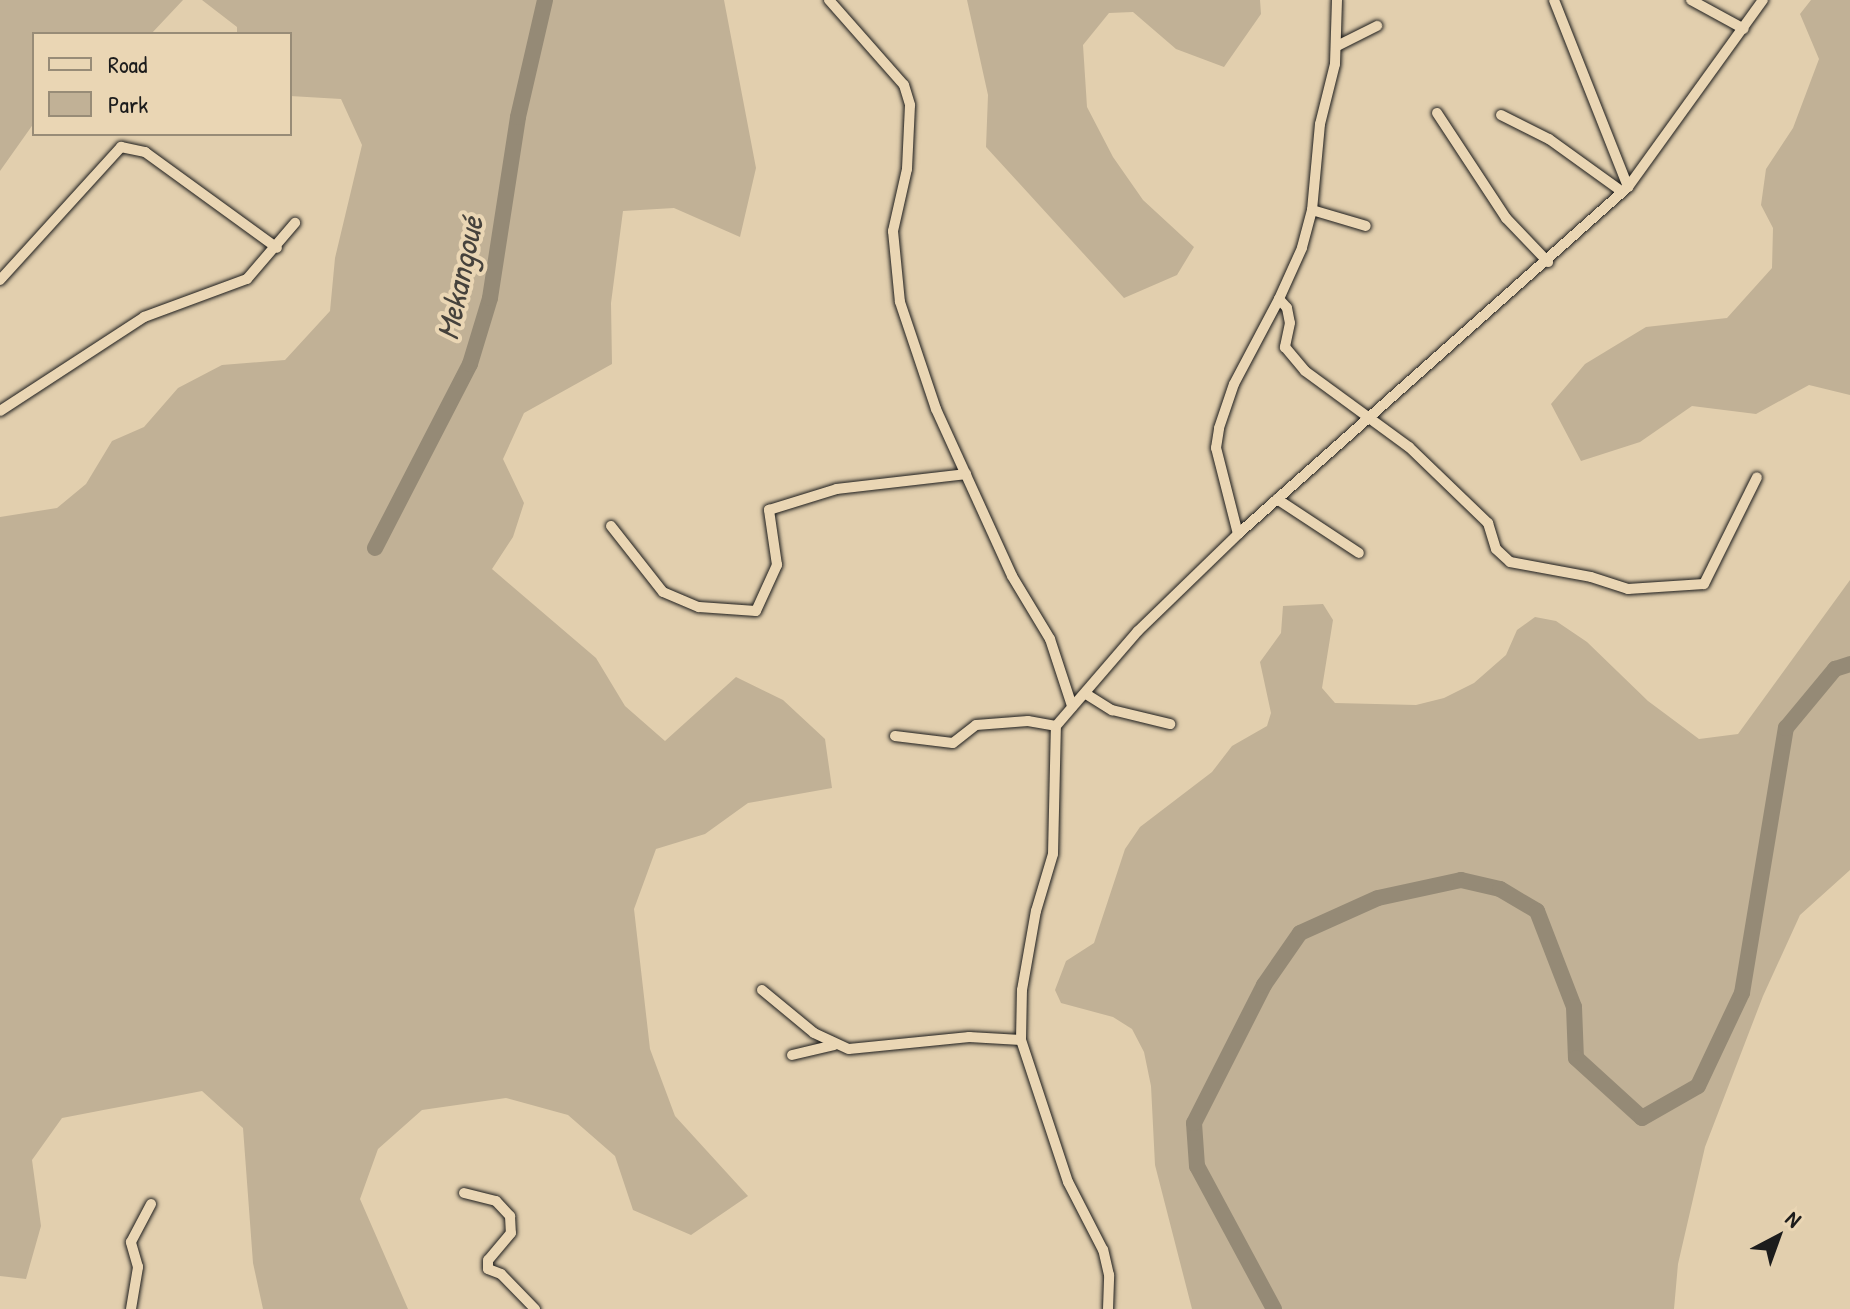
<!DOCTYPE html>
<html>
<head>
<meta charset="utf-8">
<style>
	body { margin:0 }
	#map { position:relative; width:1850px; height:1309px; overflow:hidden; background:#e2cfae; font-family:"Patrick Hand",sans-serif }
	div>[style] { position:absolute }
	.green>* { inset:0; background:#c1b196 }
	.river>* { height:16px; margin:-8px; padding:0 8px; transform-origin:8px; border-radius:8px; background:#958a76 }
	.roads { filter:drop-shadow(0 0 2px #1c1c1c) drop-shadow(0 0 2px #1c1c1c) }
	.street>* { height:10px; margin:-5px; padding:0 5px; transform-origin:5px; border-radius:5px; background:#ead6b4 }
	span { translate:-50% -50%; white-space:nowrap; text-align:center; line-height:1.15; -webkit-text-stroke:8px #ead6b4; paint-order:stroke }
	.water-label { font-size:32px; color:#46423c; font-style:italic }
	.legend { position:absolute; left:32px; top:32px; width:260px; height:104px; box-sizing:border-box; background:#ead6b4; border:2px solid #988c77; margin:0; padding:10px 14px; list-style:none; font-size:24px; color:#1c1c1c }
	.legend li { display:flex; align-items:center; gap:16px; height:40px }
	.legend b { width:40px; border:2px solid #988c77 }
	.north { position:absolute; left:1738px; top:1197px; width:80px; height:80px; -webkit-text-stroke:6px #ead6b4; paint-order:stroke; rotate:41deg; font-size:22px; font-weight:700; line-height:32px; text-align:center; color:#1c1c1c }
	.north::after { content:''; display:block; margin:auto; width:28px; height:36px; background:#1c1c1c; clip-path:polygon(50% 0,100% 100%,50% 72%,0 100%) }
</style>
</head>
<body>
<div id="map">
	<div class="green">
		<i style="clip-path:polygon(0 0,183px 0,151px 34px,34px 34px,34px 123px,0 171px)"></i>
		<i style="clip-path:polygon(202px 0,724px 0,756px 168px,740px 237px,674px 208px,623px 211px,611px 303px,612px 364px,524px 413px,503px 459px,524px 503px,513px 537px,492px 569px,596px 658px,625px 706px,665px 741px,736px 677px,783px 700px,825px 739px,832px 788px,748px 803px,705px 834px,656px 849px,634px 909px,650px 1049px,675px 1116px,748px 1196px,691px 1235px,633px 1210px,615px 1156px,568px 1115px,506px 1098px,422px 1110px,378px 1149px,360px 1199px,408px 1309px,263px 1309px,253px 1263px,243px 1128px,202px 1091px,62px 1118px,32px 1160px,41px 1226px,26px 1279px,0 1276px,0 517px,57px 508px,86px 484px,112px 441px,144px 427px,178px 388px,222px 365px,285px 360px,330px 311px,335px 258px,362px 145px,341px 99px,290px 96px,290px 34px,237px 34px,237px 27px)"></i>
		<i style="clip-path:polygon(967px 0,1260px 0,1261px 14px,1224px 67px,1176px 49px,1133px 12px,1109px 13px,1083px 45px,1087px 107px,1113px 157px,1143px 200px,1194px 247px,1177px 275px,1124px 298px,986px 147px,988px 95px)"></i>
		<i style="clip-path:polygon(1811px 0,1850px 0,1850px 395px,1809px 385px,1756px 414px,1692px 406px,1640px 442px,1581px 461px,1551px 404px,1585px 364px,1646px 327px,1727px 318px,1772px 268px,1773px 228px,1761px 205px,1766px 169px,1793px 128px,1819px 59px,1800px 14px)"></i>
		<i style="clip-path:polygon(1850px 580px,1850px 870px,1800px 915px,1763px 996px,1705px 1147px,1678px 1264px,1674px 1309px,1192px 1309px,1155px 1165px,1151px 1086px,1144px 1052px,1132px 1029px,1113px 1017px,1061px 1003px,1055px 990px,1066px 961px,1094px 943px,1125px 849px,1140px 827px,1212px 772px,1232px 746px,1267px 726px,1271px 713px,1260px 662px,1281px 633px,1283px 606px,1323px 604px,1333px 620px,1322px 688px,1335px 703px,1416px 705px,1444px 698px,1474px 683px,1506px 655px,1517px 630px,1535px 617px,1556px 621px,1587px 642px,1648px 701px,1699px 739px,1738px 734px)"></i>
	</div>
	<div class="river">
		<i style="left:375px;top:548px;width:207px;rotate:-62.7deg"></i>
		<i style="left:470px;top:364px;width:69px;rotate:-73.1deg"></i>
		<i style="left:490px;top:298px;width:183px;rotate:-81.2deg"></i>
		<i style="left:518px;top:117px;width:120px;rotate:-77deg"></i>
		<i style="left:1274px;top:1309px;width:162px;rotate:-118.3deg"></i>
		<i style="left:1197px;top:1166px;width:43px;rotate:-94deg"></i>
		<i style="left:1194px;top:1123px;width:155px;rotate:-63.1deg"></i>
		<i style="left:1264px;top:985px;width:63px;rotate:-55.3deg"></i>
		<i style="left:1300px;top:933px;width:85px;rotate:-24.2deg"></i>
		<i style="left:1378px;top:898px;width:85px;rotate:-12.2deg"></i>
		<i style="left:1461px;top:880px;width:40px;rotate:13deg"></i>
		<i style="left:1500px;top:889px;width:43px;rotate:30.7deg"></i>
		<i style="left:1537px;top:911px;width:103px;rotate:68.9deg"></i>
		<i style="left:1574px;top:1007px;width:51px;rotate:87.8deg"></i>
		<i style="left:1576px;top:1058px;width:89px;rotate:42.3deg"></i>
		<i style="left:1642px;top:1118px;width:64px;rotate:-29.7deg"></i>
		<i style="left:1698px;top:1086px;width:103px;rotate:-64.7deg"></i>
		<i style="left:1742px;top:993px;width:269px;rotate:-80.6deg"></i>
		<i style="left:1786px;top:728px;width:77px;rotate:-50.3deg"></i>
		<i style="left:1835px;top:669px;width:16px;rotate:-18deg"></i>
	</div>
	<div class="roads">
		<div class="street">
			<i style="left:829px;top:0;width:113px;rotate:48.6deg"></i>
			<i style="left:904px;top:85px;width:21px;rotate:73deg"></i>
			<i style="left:910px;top:105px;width:64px;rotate:92.7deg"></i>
			<i style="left:907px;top:169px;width:64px;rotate:102.7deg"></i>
			<i style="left:893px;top:231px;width:71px;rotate:84.4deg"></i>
			<i style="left:900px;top:302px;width:113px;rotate:71.4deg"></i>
			<i style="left:936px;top:409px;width:183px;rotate:65.5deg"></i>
			<i style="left:1012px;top:576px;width:74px;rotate:58.9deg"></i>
			<i style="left:1050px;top:639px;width:71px;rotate:71.8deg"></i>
			<i style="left:1337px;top:0;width:64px;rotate:91.8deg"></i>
			<i style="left:1335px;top:64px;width:62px;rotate:104deg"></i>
			<i style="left:1320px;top:124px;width:86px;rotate:95.3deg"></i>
			<i style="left:1312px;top:210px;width:39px;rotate:105deg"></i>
			<i style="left:1302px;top:248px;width:56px;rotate:114.3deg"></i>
			<i style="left:1279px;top:299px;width:12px;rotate:48deg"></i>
			<i style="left:1287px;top:308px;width:15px;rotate:79deg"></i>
			<i style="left:1290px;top:323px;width:25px;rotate:102deg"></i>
			<i style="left:1285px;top:347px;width:31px;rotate:50deg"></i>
			<i style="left:1305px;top:371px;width:129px;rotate:36.2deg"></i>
			<i style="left:1409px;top:447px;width:110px;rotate:43.9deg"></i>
			<i style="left:1488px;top:523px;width:27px;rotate:73deg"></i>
			<i style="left:1496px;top:549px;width:19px;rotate:43deg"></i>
			<i style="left:1510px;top:562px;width:82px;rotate:10.5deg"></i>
			<i style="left:1591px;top:577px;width:39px;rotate:18deg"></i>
			<i style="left:1628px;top:589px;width:76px;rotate:-3.8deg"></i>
			<i style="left:1704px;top:584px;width:119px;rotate:-63.6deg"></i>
			<i style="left:1554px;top:0;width:201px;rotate:68.4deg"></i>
			<i style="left:1691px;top:0;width:60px;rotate:28.7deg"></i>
			<i style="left:1337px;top:46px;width:45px;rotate:-26.6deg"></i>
			<i style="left:1437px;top:113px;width:126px;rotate:56.7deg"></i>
			<i style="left:1506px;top:218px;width:61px;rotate:46.3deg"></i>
			<i style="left:1501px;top:115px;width:54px;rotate:26.6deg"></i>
			<i style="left:1549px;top:139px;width:89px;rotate:35.8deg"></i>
			<i style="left:1312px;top:210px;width:56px;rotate:16.5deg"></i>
			<i style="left:0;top:280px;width:180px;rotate:-47.7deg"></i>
			<i style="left:121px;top:147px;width:25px;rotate:12deg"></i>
			<i style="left:145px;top:152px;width:163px;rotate:36deg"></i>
			<i style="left:0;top:411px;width:172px;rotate:-33.1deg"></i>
			<i style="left:144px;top:317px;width:110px;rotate:-20.3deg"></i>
			<i style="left:247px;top:279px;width:74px;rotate:-49.4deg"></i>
			<i style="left:1277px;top:499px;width:98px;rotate:33.4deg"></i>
			<i style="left:611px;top:526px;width:84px;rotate:51.8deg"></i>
			<i style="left:663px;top:592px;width:39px;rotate:23deg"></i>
			<i style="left:699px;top:607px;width:57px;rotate:4deg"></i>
			<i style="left:756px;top:611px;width:51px;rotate:-65.5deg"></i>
			<i style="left:777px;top:565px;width:56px;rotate:-98.3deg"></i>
			<i style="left:769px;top:510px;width:71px;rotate:-17.2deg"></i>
			<i style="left:837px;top:489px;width:130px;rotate:-6.6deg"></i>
			<i style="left:1238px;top:534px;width:89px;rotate:-104.3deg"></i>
			<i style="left:1216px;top:448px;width:20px;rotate:-81deg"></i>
			<i style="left:1219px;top:428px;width:46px;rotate:-71.2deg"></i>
			<i style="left:1234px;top:384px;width:96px;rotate:-62.1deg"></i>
			<i style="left:1086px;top:694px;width:31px;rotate:32deg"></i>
			<i style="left:1112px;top:710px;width:60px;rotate:13.6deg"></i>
			<i style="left:895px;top:736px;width:58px;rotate:6.9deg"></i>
			<i style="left:953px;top:743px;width:29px;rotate:-38deg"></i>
			<i style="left:976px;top:725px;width:52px;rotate:-4.4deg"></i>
			<i style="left:1028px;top:721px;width:28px;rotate:10deg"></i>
			<i style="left:762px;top:990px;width:67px;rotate:39.6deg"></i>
			<i style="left:814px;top:1033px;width:38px;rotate:25deg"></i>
			<i style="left:849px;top:1049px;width:121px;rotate:-5.7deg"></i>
			<i style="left:969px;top:1037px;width:52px;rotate:3.3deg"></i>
			<i style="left:792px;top:1055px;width:43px;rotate:-13.4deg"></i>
			<i style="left:464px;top:1193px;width:33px;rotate:14deg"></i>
			<i style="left:496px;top:1201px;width:21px;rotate:47deg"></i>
			<i style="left:510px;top:1216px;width:17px;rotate:87deg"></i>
			<i style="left:511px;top:1233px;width:35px;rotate:130deg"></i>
			<i style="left:488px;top:1260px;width:9px;rotate:90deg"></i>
			<i style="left:488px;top:1269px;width:14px;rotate:21deg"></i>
			<i style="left:501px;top:1274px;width:49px;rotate:45.8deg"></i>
			<i style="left:131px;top:1309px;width:43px;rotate:-80.5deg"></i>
			<i style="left:138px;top:1267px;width:26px;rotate:-106deg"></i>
			<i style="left:131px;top:1242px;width:43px;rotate:-62.2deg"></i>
			<i style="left:1108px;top:1309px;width:34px;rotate:-88deg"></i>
			<i style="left:1109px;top:1275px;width:26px;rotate:-103deg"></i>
			<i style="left:1103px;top:1250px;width:76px;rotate:-117.2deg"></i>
			<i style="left:1068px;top:1182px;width:150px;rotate:-108.3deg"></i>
			<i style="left:1021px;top:1040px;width:50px;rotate:-88.9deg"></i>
			<i style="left:1022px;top:990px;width:80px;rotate:-80deg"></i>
			<i style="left:1036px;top:911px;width:59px;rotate:-73.4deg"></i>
			<i style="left:1053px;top:854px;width:128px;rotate:-88.7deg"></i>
			<i style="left:1056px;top:726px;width:125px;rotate:-49.2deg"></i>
			<i style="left:1138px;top:631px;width:139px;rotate:-44.1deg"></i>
			<i style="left:1238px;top:534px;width:522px;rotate:-41.66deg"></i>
			<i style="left:1628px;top:187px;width:231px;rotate:-54.2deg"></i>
		</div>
	</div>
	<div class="water-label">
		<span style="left:460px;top:278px;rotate:-78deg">Mekangoué</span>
	</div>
	<ul class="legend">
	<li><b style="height:10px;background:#ead6b4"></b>Road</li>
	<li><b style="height:22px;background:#c1b196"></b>Park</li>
	</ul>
	<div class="north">N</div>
</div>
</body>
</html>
